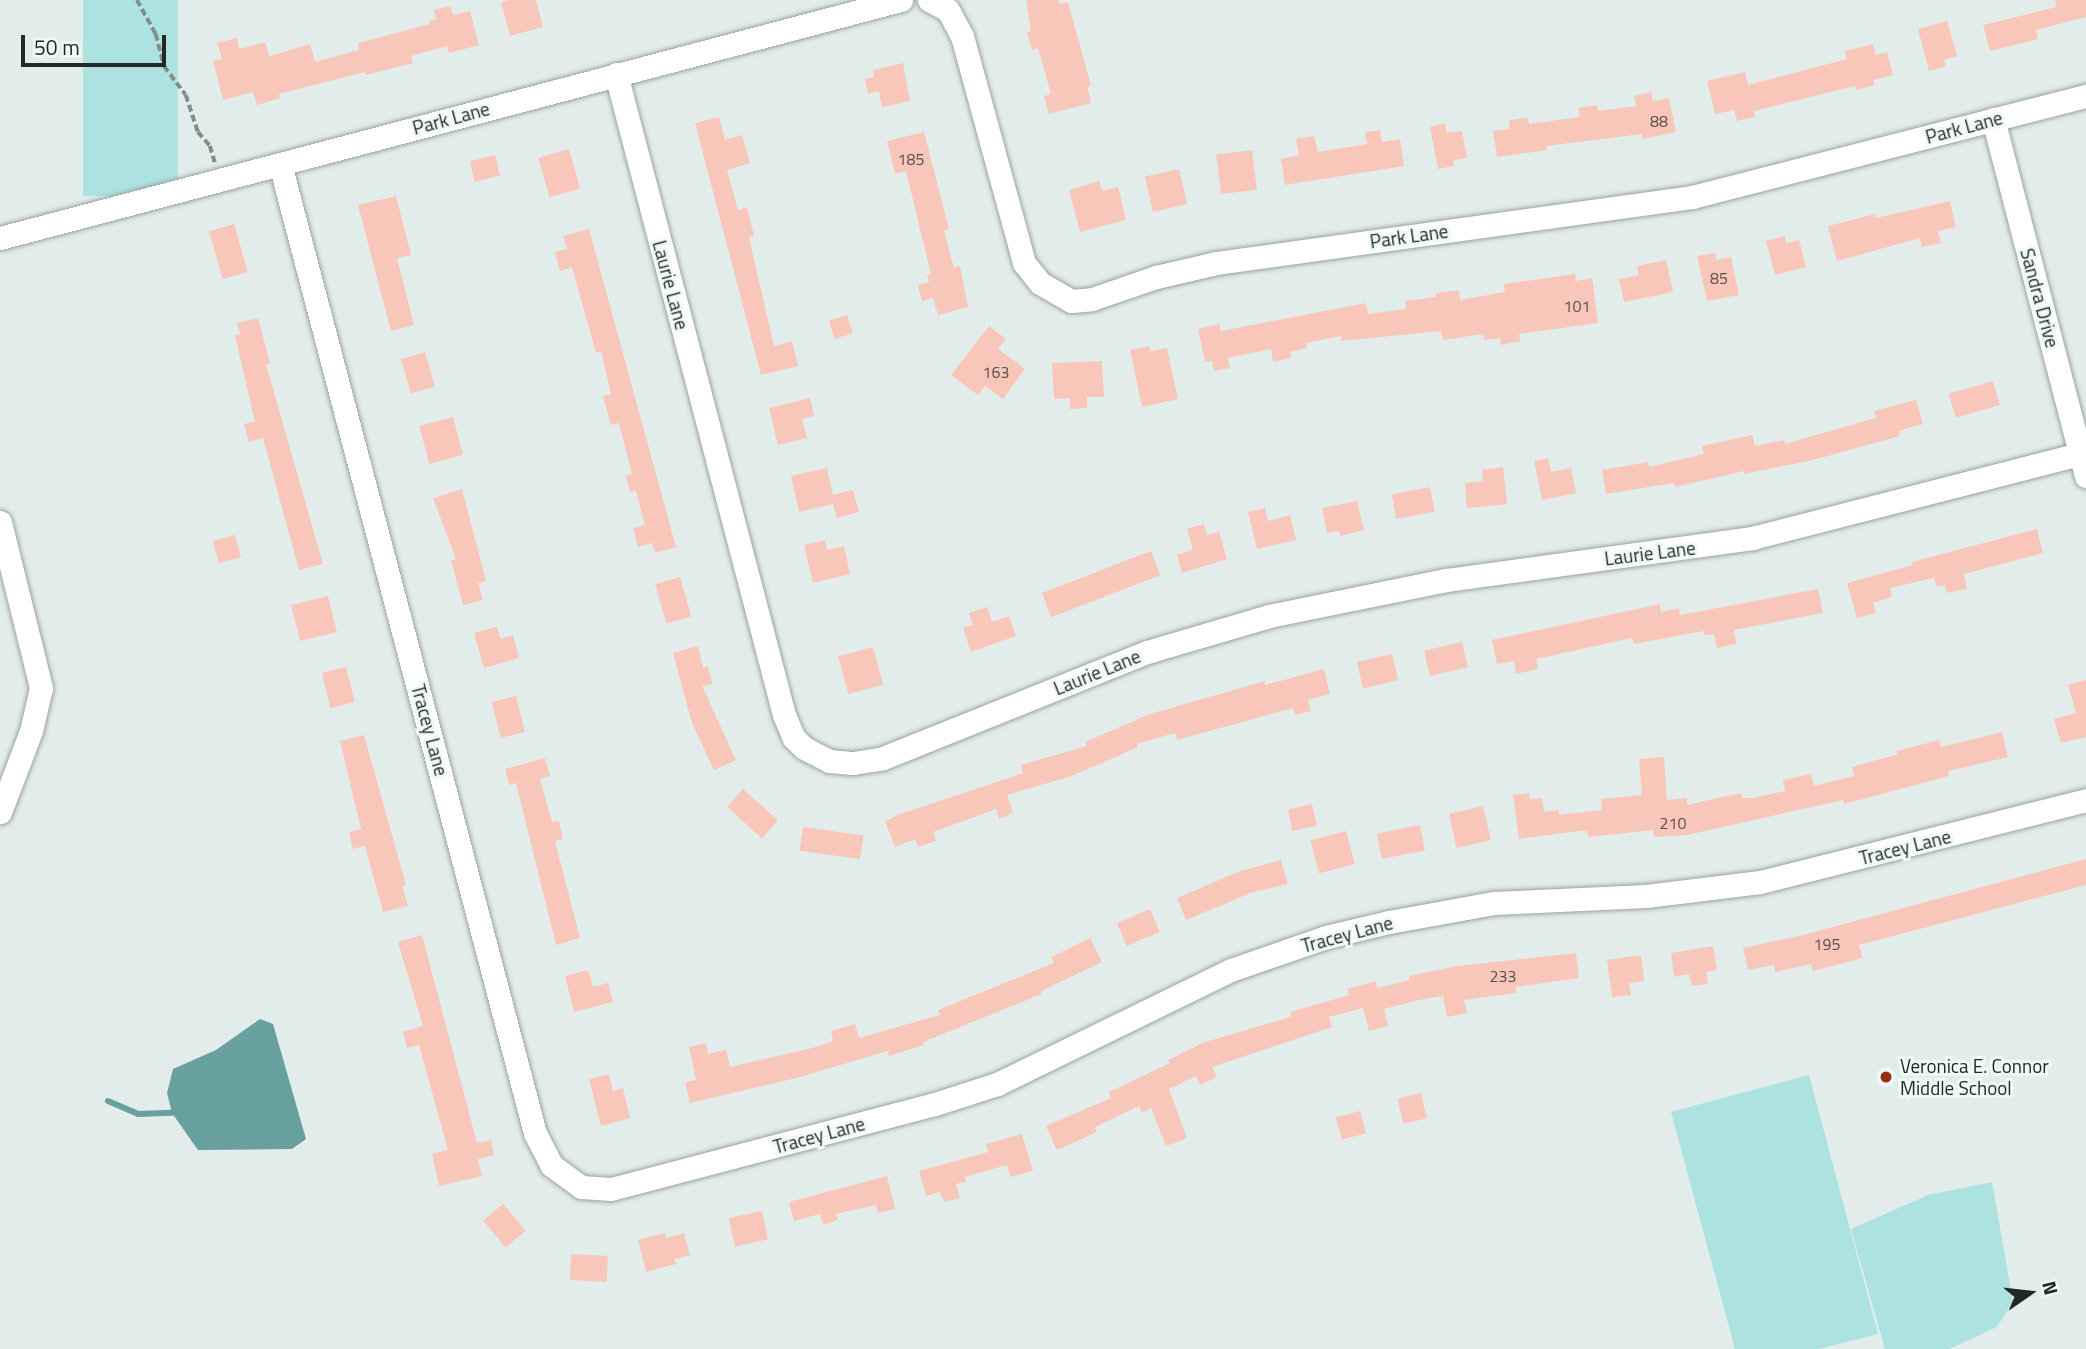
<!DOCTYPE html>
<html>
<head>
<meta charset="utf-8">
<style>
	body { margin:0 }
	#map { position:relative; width:2086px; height:1349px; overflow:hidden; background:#e2eceb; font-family:"Titillium Web",sans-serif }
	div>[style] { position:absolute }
	.green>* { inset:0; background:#ace2e0; transform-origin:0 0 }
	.water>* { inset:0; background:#67a09f }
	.stream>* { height:6px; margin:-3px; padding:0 3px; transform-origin:3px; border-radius:3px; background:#67a09f }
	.building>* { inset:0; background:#f9c7ba; transform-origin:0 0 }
	.path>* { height:3.5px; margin-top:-1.75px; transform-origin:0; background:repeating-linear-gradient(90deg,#858c8b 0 7px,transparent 0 10.5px) }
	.roads { filter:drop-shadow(0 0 2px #9aa3a3) drop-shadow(0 0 2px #9aa3a3) }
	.street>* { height:23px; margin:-11.5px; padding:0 11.5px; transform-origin:11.5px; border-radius:11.5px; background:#fff }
	.dots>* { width:19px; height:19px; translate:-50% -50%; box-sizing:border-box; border:4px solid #eff9f8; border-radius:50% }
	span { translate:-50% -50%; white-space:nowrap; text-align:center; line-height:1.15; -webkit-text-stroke:6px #eff9f8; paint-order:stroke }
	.number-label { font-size:16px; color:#594f4c }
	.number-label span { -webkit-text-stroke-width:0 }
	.street-label { font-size:19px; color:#242727 }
	.poi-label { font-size:19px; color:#242727 }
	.left { translate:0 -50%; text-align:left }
	.north { position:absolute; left:1995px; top:1258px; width:70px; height:70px; -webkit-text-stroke:5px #eff9f8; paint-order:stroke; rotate:76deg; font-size:19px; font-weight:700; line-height:28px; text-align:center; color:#242727 }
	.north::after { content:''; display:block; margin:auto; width:24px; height:32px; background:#242727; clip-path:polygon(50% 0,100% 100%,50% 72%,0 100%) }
	.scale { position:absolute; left:21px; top:35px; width:145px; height:32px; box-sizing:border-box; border:4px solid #242727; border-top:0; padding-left:9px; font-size:21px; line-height:24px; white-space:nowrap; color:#242727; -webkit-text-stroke:5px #eff9f8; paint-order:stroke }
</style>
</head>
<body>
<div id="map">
	<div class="green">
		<i style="left:83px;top:0;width:95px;height:196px"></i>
		<i style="clip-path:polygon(1809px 1075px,1878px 1334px,1819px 1349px,1735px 1349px,1671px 1112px)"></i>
		<i style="clip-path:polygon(1992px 1182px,2013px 1302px,1997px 1327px,1949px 1349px,1885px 1349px,1851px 1229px,1928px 1195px)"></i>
	</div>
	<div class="water">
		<i style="clip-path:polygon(260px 1019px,273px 1024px,306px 1139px,292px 1149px,198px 1150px,172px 1113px,167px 1093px,173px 1069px,216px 1050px)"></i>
	</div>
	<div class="stream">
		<i style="left:108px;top:1101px;width:33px;rotate:23deg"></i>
		<i style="left:138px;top:1114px;width:34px;rotate:-2deg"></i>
	</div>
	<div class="building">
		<i style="clip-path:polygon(510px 0,536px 0,543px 27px,510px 36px,501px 2px)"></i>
		<i style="clip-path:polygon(1026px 0,1058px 0,1059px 4px,1068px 2px,1091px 86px,1087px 87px,1091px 103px,1049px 114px,1044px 96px,1051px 94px,1038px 48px,1032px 50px,1027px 32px,1031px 31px)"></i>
		<i style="clip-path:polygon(2055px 0,2086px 0,2086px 17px,2036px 30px,2038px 39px,1990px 51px,1983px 25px,2056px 7px)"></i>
		<i style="clip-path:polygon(450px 6px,453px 15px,470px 11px,479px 45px,449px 53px,447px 46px,411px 56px,413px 63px,366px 75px,365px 72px,279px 94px,280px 98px,257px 105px,253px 92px,223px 100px,213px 61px,222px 59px,217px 43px,237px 38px,239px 49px,265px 42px,269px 56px,310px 44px,315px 62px,359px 50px,358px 43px,430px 24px,429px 21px,436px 19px,434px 10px)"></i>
		<i style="clip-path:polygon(1947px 21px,1957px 56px,1944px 60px,1946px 66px,1929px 71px,1918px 29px)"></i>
		<i style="clip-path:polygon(1873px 44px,1876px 55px,1887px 52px,1893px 75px,1873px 80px,1875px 85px,1856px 90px,1855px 86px,1754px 111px,1755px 117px,1737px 121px,1734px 110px,1715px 114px,1707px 81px,1745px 72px,1748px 85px,1847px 59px,1845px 51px)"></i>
		<i style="clip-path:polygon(903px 63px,910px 101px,882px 107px,879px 91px,868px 94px,865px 79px,874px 77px,873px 70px)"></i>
		<i style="clip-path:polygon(1651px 92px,1653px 101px,1669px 98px,1676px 132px,1643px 139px,1642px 134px,1546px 146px,1547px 150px,1497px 157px,1493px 131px,1510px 129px,1509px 120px,1528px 118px,1529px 124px,1580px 117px,1578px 108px,1597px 105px,1598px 111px,1636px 106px,1634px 96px)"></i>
		<i style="clip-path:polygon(719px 117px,725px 140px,742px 135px,750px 163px,727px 170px,738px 210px,747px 207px,754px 236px,749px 237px,774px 346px,792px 341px,798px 366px,761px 375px,695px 123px)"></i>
		<i style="clip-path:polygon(1445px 123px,1447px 133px,1462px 131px,1467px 158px,1453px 160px,1454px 166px,1438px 169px,1430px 127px)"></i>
		<i style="clip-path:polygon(1380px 130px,1382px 142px,1400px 139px,1404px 166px,1285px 185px,1281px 159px,1299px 155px,1296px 139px,1314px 136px,1318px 152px,1367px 144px,1365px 132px)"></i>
		<i style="clip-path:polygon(924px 132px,949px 229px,944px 231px,954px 268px,960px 266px,968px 307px,938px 315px,933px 298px,922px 301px,918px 285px,929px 282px,927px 275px,931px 274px,906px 171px,895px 174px,887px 141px)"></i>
		<i style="left:569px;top:149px;width:41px;height:32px;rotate:74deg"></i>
		<i style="left:1252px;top:150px;width:40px;height:36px;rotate:83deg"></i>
		<i style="left:495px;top:155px;width:21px;height:26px;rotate:76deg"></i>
		<i style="left:1179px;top:169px;width:36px;height:35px;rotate:77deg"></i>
		<i style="clip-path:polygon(1099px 181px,1102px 191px,1118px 187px,1126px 220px,1080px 232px,1069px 190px)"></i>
		<i style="clip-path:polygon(396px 196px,411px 255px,397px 258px,414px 325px,391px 331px,358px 205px)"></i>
		<i style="clip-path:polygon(1950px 201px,1956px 227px,1938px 231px,1941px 243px,1922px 247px,1920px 238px,1837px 261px,1828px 226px,1875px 214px,1876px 218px)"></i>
		<i style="left:234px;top:224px;width:50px;height:26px;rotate:74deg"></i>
		<i style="clip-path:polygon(589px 229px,676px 547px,655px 553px,652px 543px,638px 547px,633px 528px,645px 525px,636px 491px,630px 492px,626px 476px,632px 474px,619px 423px,611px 425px,603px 396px,611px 394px,601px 351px,596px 353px,572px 267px,560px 271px,555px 252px,567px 249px,563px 236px)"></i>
		<i style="clip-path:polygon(1785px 236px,1786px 243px,1799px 240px,1806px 267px,1775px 275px,1766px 241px)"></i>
		<i style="clip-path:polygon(1715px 253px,1716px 260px,1731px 257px,1739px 295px,1707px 301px,1697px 256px)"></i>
		<i style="clip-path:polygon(1666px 260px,1673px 292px,1624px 302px,1619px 279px,1639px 275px,1637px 266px)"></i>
		<i style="clip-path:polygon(1575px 274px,1576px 281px,1592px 278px,1598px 323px,1519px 334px,1520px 341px,1501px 345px,1500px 338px,1484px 340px,1483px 334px,1443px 340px,1441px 331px,1341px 341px,1341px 336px,1306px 343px,1307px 348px,1290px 352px,1291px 358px,1273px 362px,1271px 349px,1228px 358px,1230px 368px,1214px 371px,1212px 361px,1205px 362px,1198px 329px,1219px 324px,1221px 331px,1366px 303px,1368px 314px,1406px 309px,1405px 301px,1436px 297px,1436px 293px,1459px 290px,1460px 300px,1505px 292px,1504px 284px)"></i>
		<i style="left:847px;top:315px;width:19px;height:19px;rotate:72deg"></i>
		<i style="clip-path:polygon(258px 318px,270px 363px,266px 364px,323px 564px,299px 570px,263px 438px,249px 442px,244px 424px,255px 422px,235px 335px,240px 334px,237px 323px)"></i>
		<i style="clip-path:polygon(989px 326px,1006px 339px,998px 349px,1025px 369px,1003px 399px,985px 386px,978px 395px,951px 375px)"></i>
		<i style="clip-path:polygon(1149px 346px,1150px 351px,1167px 348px,1178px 399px,1142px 407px,1130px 350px)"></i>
		<i style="left:425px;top:352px;width:36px;height:25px;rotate:74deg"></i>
		<i style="clip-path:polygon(1102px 361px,1104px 397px,1087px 397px,1087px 408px,1070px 409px,1070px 398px,1054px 399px,1052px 363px)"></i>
		<i style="left:1993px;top:381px;width:25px;height:46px;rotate:74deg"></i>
		<i style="clip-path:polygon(810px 398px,814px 416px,802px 419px,807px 438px,778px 445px,769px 408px)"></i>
		<i style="clip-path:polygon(1916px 400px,1923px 424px,1899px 431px,1900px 436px,1813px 460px,1744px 474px,1744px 471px,1675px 487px,1674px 483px,1606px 494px,1602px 470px,1648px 462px,1649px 467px,1704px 454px,1702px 446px,1752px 435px,1755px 446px,1784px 440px,1785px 444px,1876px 418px,1874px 411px)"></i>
		<i style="left:453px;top:417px;width:39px;height:35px;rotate:75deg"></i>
		<i style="clip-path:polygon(1548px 458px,1551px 472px,1571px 468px,1576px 493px,1542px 500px,1534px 461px)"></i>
		<i style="clip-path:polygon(1503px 467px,1507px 504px,1467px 508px,1465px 483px,1483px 481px,1482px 470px)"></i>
		<i style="clip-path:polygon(827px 468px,833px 495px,853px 490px,859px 512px,837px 518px,833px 504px,799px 512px,791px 476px)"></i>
		<i style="left:1430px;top:487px;width:25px;height:39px;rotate:79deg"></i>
		<i style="clip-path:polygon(462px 489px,486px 581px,478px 583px,483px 600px,463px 605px,451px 560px,456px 559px,433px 498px)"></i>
		<i style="clip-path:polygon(1357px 501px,1364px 530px,1340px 536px,1339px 531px,1327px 533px,1322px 508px)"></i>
		<i style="clip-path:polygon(1265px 508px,1268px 521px,1290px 515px,1296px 540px,1257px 549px,1248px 512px)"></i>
		<i style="clip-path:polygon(1204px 524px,1207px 535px,1219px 532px,1227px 559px,1182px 573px,1177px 555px,1193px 550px,1187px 529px)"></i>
		<i style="clip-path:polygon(2037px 529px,2043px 553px,1964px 574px,1967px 589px,1947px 593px,1945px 585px,1937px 587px,1934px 578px,1890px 588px,1892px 597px,1873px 603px,1876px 613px,1857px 618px,1847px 583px,1913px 565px,1912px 562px)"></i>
		<i style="left:235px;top:535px;width:23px;height:23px;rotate:75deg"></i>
		<i style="clip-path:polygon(825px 540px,827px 550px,844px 546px,850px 574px,813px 583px,804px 545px)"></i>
		<i style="left:1151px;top:551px;width:26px;height:117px;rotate:69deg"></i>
		<i style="left:680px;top:577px;width:41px;height:26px;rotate:74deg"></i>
		<i style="clip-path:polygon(1818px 589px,1823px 613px,1734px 630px,1736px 644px,1717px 648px,1714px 634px,1704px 635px,1703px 631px,1634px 644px,1632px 638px,1536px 659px,1538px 669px,1516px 674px,1514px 661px,1497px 664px,1492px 640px,1660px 604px,1661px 612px,1679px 608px,1680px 615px)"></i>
		<i style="left:328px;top:596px;width:37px;height:38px;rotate:76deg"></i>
		<i style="clip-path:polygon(987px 607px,992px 622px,1009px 616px,1016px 636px,971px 652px,963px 628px,973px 625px,969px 613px)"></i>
		<i style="clip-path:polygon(497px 627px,501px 639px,513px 635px,519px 658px,484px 668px,474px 633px)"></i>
		<i style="left:1462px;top:642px;width:26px;height:39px;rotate:77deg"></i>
		<i style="clip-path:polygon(698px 646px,703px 668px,708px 666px,712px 684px,702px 686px,736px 760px,714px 770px,692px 723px,673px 653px)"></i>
		<i style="left:873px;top:647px;width:39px;height:36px;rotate:75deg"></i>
		<i style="left:1392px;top:654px;width:27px;height:36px;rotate:77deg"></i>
		<i style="left:346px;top:667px;width:36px;height:25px;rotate:76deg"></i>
		<i style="clip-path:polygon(1324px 669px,1330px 694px,1308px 700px,1311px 711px,1295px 715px,1293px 708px,1177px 740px,1175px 733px,1137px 744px,1138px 747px,1072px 776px,1007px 795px,1013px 813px,999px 819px,996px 809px,933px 832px,936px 841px,918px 847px,915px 839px,895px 847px,885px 821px,900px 814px,1023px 773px,1021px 765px,1087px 746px,1085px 742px,1150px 714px,1265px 681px,1265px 685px)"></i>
		<i style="clip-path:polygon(2086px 680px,2086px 737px,2061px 743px,2054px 719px,2076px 713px,2068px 685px)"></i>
		<i style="left:516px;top:696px;width:37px;height:25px;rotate:76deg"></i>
		<i style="clip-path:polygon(2002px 732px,2008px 757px,1948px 771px,1949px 776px,1844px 804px,1843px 800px,1687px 835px,1654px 837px,1653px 830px,1588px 837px,1587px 830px,1519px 839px,1513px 795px,1529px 793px,1530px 799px,1542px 798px,1544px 812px,1559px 810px,1559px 815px,1602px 810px,1601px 799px,1642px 795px,1639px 759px,1664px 757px,1667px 800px,1687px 798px,1687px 805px,1741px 793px,1742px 798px,1753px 798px,1785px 791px,1783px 780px,1811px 774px,1814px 786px,1854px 776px,1852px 767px,1898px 754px,1897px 751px,1939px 740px,1941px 747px)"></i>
		<i style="clip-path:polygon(364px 735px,406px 885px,402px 886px,408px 906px,383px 912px,365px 846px,353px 849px,349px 832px,361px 829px,340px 741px)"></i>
		<i style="clip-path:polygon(545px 758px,550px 776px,540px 779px,552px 822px,559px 821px,563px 839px,555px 841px,580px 938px,556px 945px,516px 783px,509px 785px,505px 769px)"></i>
		<i style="left:743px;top:789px;width:47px;height:24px;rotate:42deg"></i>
		<i style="left:1312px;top:804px;width:22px;height:25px;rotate:77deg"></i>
		<i style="left:1483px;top:806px;width:35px;height:35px;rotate:77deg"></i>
		<i style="left:1420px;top:825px;width:26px;height:44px;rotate:79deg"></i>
		<i style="left:803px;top:827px;width:61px;height:24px;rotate:8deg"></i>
		<i style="left:1346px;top:831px;width:34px;height:37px;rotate:75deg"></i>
		<i style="clip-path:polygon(2086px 859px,2086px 885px,1859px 945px,1863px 958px,1813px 971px,1811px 964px,1775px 972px,1774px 965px,1748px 970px,1743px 948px,1803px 935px)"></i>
		<i style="clip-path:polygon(1281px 860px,1288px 884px,1253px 892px,1186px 920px,1177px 898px,1240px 871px)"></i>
		<i style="left:1150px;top:909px;width:25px;height:36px;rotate:67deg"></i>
		<i style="clip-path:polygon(422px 935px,477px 1143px,491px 1140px,494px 1155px,478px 1159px,482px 1176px,439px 1186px,432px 1154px,448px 1150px,419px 1045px,407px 1048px,403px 1032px,423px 1026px,398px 942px)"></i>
		<i style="clip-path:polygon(1090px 938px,1102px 962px,1041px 991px,1042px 994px,923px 1042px,924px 1045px,889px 1056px,888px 1051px,796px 1078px,690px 1103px,685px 1082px,696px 1080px,689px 1047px,706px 1043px,708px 1054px,726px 1050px,730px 1067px,816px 1047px,833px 1041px,831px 1031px,855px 1024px,859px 1038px,940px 1015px,938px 1010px,1054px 963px,1051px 957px)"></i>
		<i style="clip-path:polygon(1713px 946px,1717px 970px,1706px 972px,1708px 984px,1692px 986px,1689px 974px,1674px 977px,1671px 953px)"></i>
		<i style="clip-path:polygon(1576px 953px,1579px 978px,1516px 987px,1516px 993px,1464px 1000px,1467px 1013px,1447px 1017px,1443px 996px,1414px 1001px,1384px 1009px,1388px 1026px,1369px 1031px,1363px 1008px,1329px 1017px,1332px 1027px,1212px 1067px,1217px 1077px,1200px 1085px,1196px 1076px,1169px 1089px,1187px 1138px,1166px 1146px,1151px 1108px,1142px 1113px,1139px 1106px,1095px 1127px,1097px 1132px,1057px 1150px,1046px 1126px,1111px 1098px,1109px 1092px,1170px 1063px,1168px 1060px,1205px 1042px,1291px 1017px,1290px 1012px,1349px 995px,1348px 989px,1376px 981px,1377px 988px,1410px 980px,1409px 976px,1458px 966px)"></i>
		<i style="clip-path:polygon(1641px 955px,1644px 981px,1629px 983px,1631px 995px,1612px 997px,1607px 960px)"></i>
		<i style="clip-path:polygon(588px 970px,593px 987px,608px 983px,613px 1002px,574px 1012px,565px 976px)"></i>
		<i style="clip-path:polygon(609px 1074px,613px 1091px,623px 1088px,630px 1118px,601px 1126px,589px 1079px)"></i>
		<i style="left:1421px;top:1093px;width:26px;height:24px;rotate:77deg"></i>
		<i style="left:1360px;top:1111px;width:23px;height:25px;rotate:75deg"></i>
		<i style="clip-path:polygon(1022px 1134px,1033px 1171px,1010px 1177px,1007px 1165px,965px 1177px,966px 1182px,956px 1184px,960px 1198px,944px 1202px,940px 1192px,926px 1196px,919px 1171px,988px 1152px,986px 1144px)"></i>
		<i style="clip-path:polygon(887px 1176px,895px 1209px,878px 1213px,876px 1205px,836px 1214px,838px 1220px,823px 1225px,820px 1214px,794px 1221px,789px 1202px)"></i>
		<i style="left:503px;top:1204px;width:35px;height:26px;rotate:50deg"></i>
		<i style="left:762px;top:1211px;width:29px;height:34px;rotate:78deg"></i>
		<i style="clip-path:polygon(665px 1233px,666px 1238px,684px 1233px,690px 1255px,674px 1259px,676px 1264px,646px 1272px,638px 1240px)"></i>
		<i style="left:571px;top:1254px;width:37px;height:26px;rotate:3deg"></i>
	</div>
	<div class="path">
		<i style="left:137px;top:0;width:39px;rotate:61deg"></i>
		<i style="left:156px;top:34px;width:33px;rotate:76deg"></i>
		<i style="left:164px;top:66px;width:36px;rotate:53deg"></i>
		<i style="left:186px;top:95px;width:39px;rotate:72deg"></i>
		<i style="left:198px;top:132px;width:18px;rotate:49deg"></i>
		<i style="left:210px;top:146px;width:17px;rotate:73deg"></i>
	</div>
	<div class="roads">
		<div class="street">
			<i style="left:929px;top:0;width:21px;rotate:28deg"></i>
			<i style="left:948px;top:10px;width:30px;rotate:62deg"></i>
			<i style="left:962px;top:36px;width:235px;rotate:74.7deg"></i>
			<i style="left:1024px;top:263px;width:26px;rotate:51deg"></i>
			<i style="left:1040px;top:283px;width:36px;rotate:30deg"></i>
			<i style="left:1071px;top:301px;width:21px;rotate:-5deg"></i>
			<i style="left:1092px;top:299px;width:68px;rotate:-19deg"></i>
			<i style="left:1156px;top:277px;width:62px;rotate:-13.1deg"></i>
			<i style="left:1216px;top:263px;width:481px;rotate:-7.9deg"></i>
			<i style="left:1692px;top:197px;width:407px;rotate:-14.4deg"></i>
			<i style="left:616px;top:74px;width:663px;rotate:75.31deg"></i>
			<i style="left:784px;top:715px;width:25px;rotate:67deg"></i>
			<i style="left:794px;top:738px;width:14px;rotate:45deg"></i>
			<i style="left:804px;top:748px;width:28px;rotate:27deg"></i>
			<i style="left:829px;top:761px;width:24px;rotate:5deg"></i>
			<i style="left:853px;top:763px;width:30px;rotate:-9deg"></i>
			<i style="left:883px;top:758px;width:284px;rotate:-21.9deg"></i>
			<i style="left:1147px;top:652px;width:127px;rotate:-16.4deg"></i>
			<i style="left:1269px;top:616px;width:181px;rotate:-11.5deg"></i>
			<i style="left:1446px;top:580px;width:309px;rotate:-7.8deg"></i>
			<i style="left:1752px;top:538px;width:345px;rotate:-14.4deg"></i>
			<i style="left:1993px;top:119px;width:369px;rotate:75.4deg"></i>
			<i style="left:280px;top:164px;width:1002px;rotate:75.26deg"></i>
			<i style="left:535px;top:1133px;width:36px;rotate:63deg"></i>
			<i style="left:551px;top:1165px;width:37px;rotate:36deg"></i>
			<i style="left:581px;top:1187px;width:30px;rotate:4deg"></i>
			<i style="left:611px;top:1189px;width:335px;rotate:-14.7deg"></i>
			<i style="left:935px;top:1104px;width:65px;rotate:-17.9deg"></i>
			<i style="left:997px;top:1084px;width:260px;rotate:-26deg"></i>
			<i style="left:1231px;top:970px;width:101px;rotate:-19.2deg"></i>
			<i style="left:1326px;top:937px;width:65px;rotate:-13.4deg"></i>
			<i style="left:1389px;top:922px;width:107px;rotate:-10.3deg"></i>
			<i style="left:1494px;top:903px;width:152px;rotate:-2.6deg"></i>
			<i style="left:1646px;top:896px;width:115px;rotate:-7deg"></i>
			<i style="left:1760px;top:882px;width:336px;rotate:-14.1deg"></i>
			<i style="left:0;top:238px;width:932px;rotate:-14.8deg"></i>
			<i style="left:0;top:522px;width:171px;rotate:76.1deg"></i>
			<i style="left:41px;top:688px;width:44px;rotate:103.1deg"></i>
			<i style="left:31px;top:731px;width:87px;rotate:110.9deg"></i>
		</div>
	</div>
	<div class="dots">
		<i style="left:1886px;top:1077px;background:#972f15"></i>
	</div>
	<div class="number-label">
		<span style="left:1659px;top:121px">88</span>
		<span style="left:911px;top:159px">185</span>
		<span style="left:1719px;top:278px">85</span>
		<span style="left:1577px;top:306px">101</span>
		<span style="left:996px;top:372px">163</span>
		<span style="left:1673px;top:823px">210</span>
		<span style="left:1827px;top:944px">195</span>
		<span style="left:1503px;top:976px">233</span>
	</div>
	<div class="street-label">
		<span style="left:451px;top:118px;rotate:-15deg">Park Lane</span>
		<span style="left:1964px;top:127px;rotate:-15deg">Park Lane</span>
		<span style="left:1409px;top:236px;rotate:-8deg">Park Lane</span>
		<span style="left:671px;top:285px;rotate:75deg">Laurie Lane</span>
		<span style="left:2040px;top:298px;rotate:75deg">Sandra Drive</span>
		<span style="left:1650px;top:553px;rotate:-7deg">Laurie Lane</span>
		<span style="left:1097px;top:672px;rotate:-22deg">Laurie Lane</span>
		<span style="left:430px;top:730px;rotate:75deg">Tracey Lane</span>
		<span style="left:1905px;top:847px;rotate:-14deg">Tracey Lane</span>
		<span style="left:1347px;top:934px;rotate:-15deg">Tracey Lane</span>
		<span style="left:819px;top:1135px;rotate:-15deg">Tracey Lane</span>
	</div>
	<div class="poi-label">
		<span class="left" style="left:1900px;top:1077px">Veronica E. Connor<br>Middle School</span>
	</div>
	<div class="north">N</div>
	<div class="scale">50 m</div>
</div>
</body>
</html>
